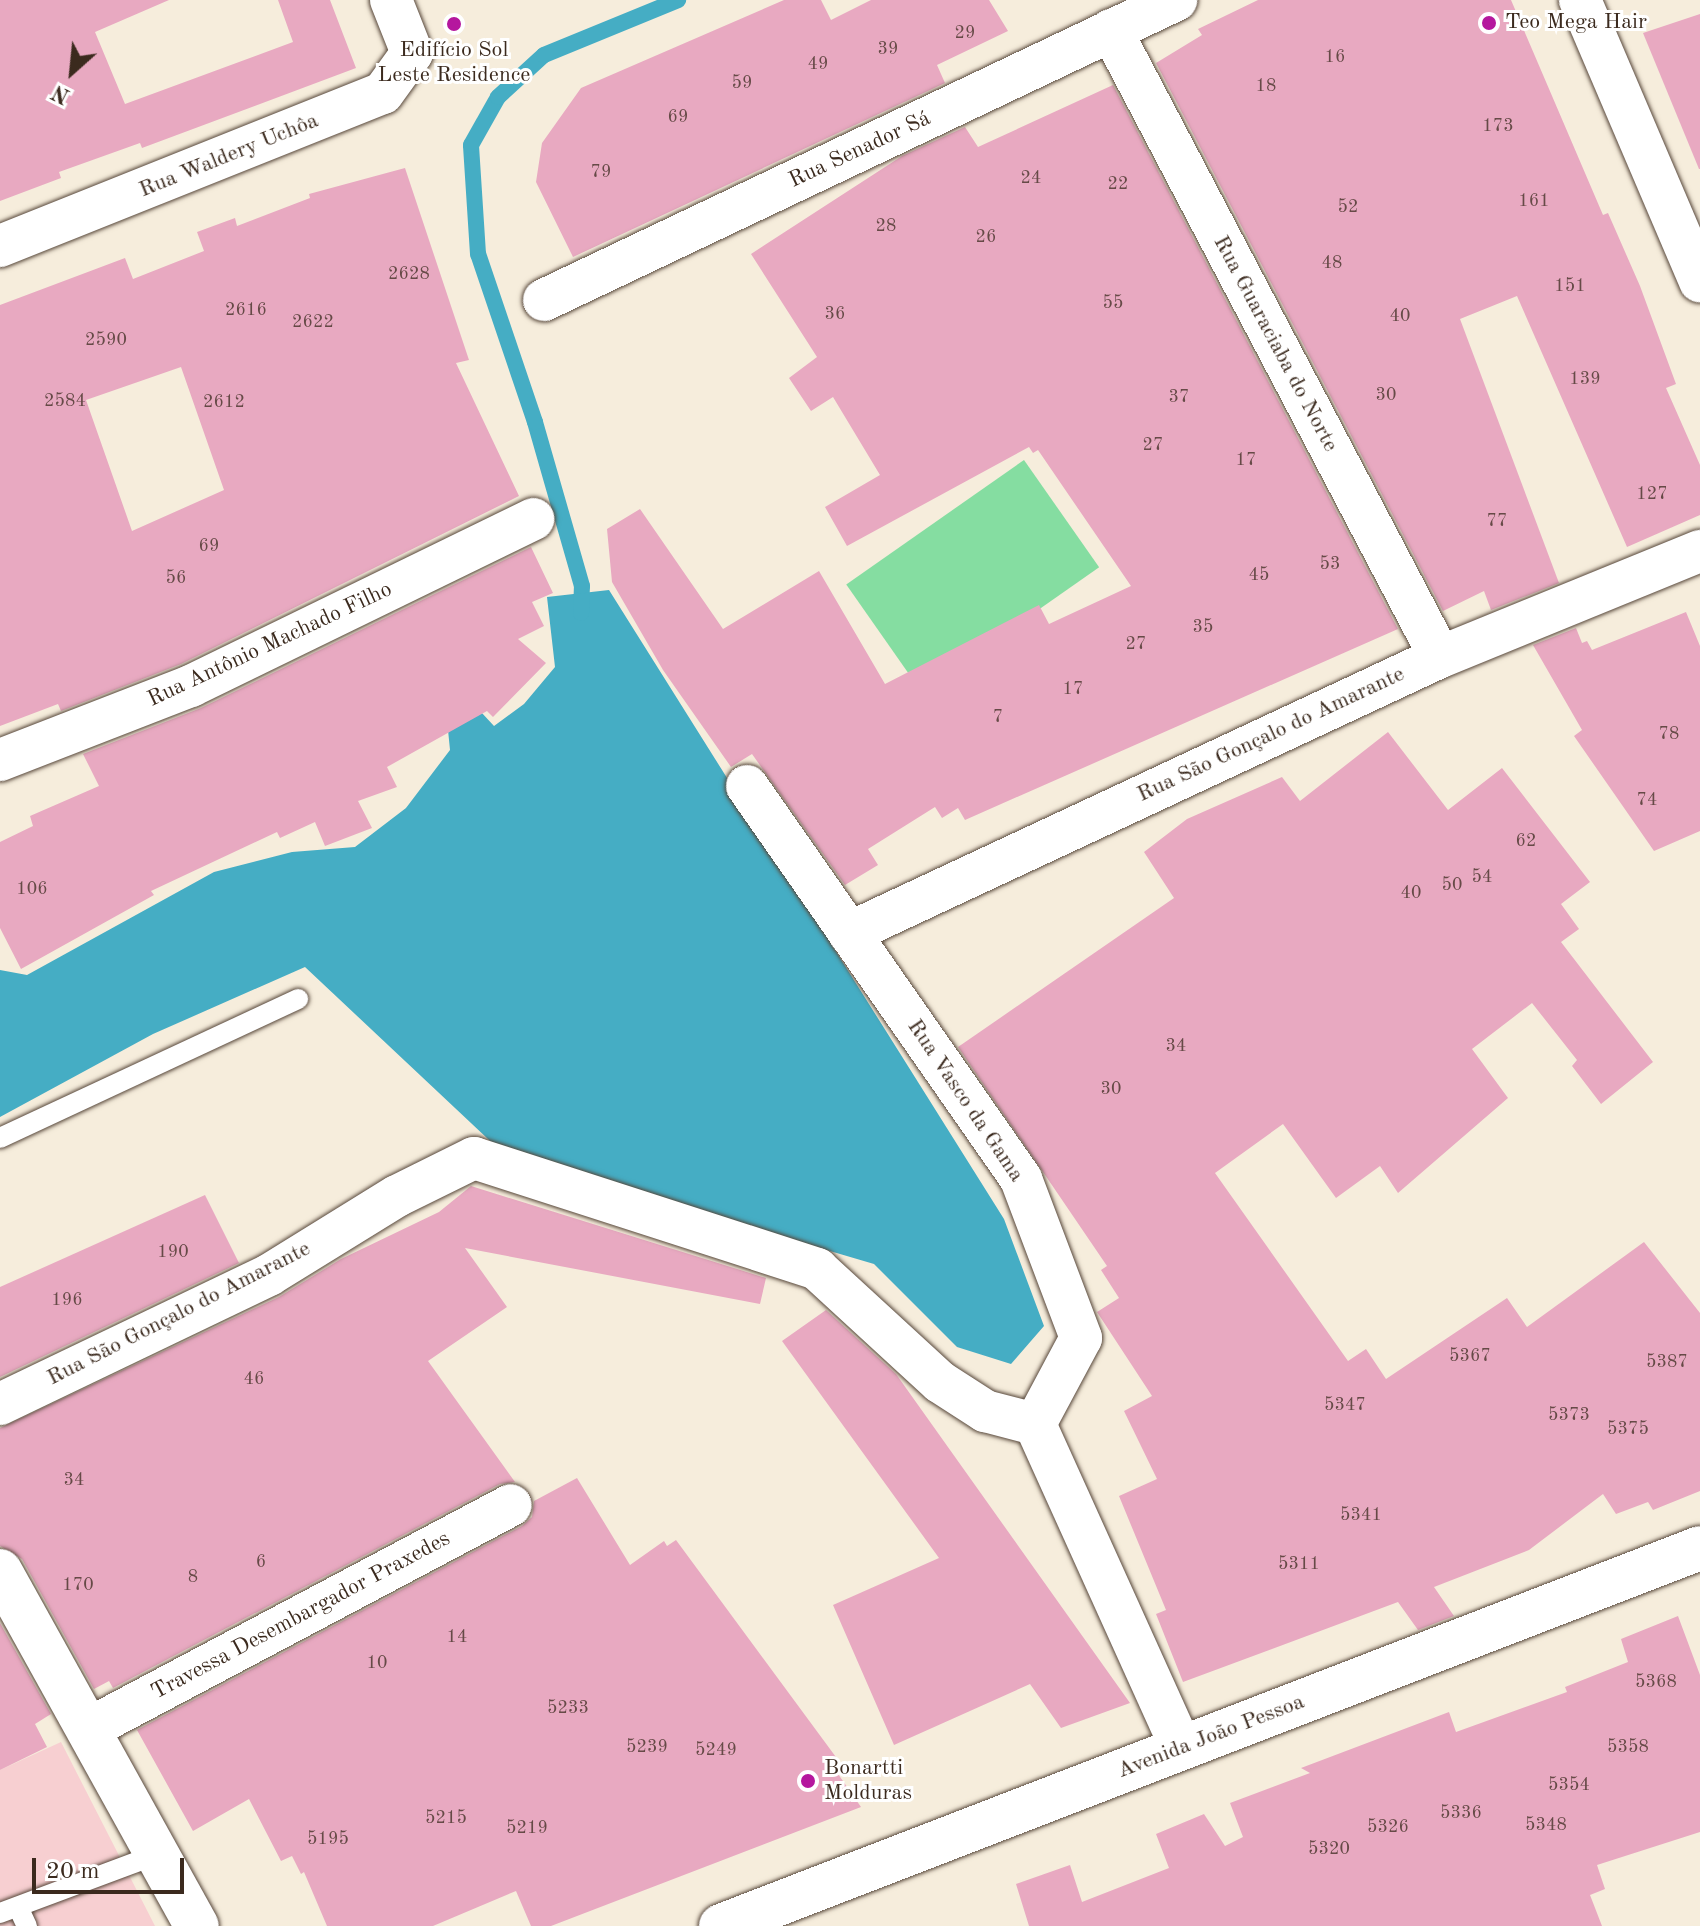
<!DOCTYPE html>
<html>
<head>
<meta charset="utf-8">
<style>
	body { margin:0 }
	#map { position:relative; width:1700px; height:1926px; overflow:hidden; background:#f6eddc; font-family:"Old Standard TT",serif }
	div>[style] { position:absolute }
	.built>* { inset:0; background:#f7cfd1 }
	.green>* { inset:0; background:#85dda1; transform-origin:0 0 }
	.water>* { inset:0; background:#45adc4 }
	.stream>* { height:16px; margin:-8px; padding:0 8px; transform-origin:8px; border-radius:8px; background:#45adc4 }
	.building>* { inset:0; background:#e8a9c1 }
	.roads { filter:drop-shadow(0 0 2px #57473a) drop-shadow(0 0 2px #57473a) }
	.lane>* { height:20px; margin:-10px; padding:0 10px; transform-origin:10px; border-radius:10px; background:#fff }
	.street>* { height:42px; margin:-21px; padding:0 21px; transform-origin:21px; border-radius:21px; background:#fff }
	.secondary>* { height:44px; margin:-22px; padding:0 22px; transform-origin:22px; border-radius:22px; background:#fff }
	.primary>* { height:44px; margin:-22px; padding:0 22px; transform-origin:22px; border-radius:22px; background:#fff }
	.dots>* { width:22px; height:22px; translate:-50% -50%; box-sizing:border-box; border:4px solid #fff; border-radius:50% }
	span { translate:-50% -50%; white-space:nowrap; text-align:center; line-height:1.15; -webkit-text-stroke:6px #fff; paint-order:stroke }
	.number-label { font-size:18px; color:#664a47 }
	.number-label span { -webkit-text-stroke-width:0 }
	.poi-label { font-size:22px; color:#3b2a1e }
	.left { translate:0 -50%; text-align:left }
	.street-label { font-size:22px; color:#3b2a1e }
	.north { position:absolute; left:32px; top:32px; width:80px; height:80px; -webkit-text-stroke:6px #fff; paint-order:stroke; rotate:207deg; font-size:22px; font-weight:700; line-height:32px; text-align:center; color:#3b2a1e }
	.north::after { content:''; display:block; margin:auto; width:28px; height:36px; background:#3b2a1e; clip-path:polygon(50% 0,100% 100%,50% 72%,0 100%) }
	.scale { position:absolute; left:32px; top:1858px; width:152px; height:36px; box-sizing:border-box; border:4px solid #3b2a1e; border-top:0; padding-left:10px; font-size:24px; line-height:28px; white-space:nowrap; color:#3b2a1e; -webkit-text-stroke:6px #fff; paint-order:stroke }
</style>
</head>
<body>
<div id="map">
	<div class="built">
		<i style="clip-path:polygon(61px 1742px,155px 1926px,0 1926px,0 1770px)"></i>
	</div>
	<div class="green">
		<i style="left:1024px;top:460px;width:131px;height:217px;rotate:55deg"></i>
	</div>
	<div class="water">
		<i style="clip-path:polygon(609px 590px,1004px 1219px,1044px 1326px,1011px 1364px,957px 1347px,874px 1264px,505px 1155px,305px 967px,153px 1034px,0 1117px,0 970px,27px 975px,214px 872px,292px 852px,355px 847px,406px 808px,450px 750px,446px 710px,468px 698px,494px 726px,524px 704px,555px 667px,547px 597px)"></i>
	</div>
	<div class="stream">
		<i style="left:581px;top:613px;width:27px;rotate:-88deg"></i>
		<i style="left:582px;top:586px;width:171px;rotate:-106deg"></i>
		<i style="left:535px;top:422px;width:177px;rotate:-108.7deg"></i>
		<i style="left:478px;top:254px;width:109px;rotate:-93.7deg"></i>
		<i style="left:471px;top:145px;width:55px;rotate:-60.6deg"></i>
		<i style="left:498px;top:97px;width:62px;rotate:-42.4deg"></i>
		<i style="left:544px;top:55px;width:145px;rotate:-22.3deg"></i>
	</div>
	<div class="building">
		<i style="clip-path:polygon(0 0,169px 0,95px 32px,125px 104px,293px 42px,278px 0,330px 0,356px 68px,142px 148px,140px 143px,59px 172px,61px 178px,0 201px)"></i>
		<i style="clip-path:polygon(784px 0,821px 0,831px 20px,871px 0,989px 0,1008px 31px,937px 65px,945px 83px,573px 257px,536px 182px,542px 143px,581px 88px)"></i>
		<i style="clip-path:polygon(1258px 0,1511px 0,1603px 215px,1608px 213px,1640px 286px,1676px 384px,1666px 388px,1700px 465px,1700px 515px,1627px 547px,1517px 296px,1460px 319px,1559px 583px,1491px 610px,1484px 591px,1443px 611px,1156px 63px,1202px 35px,1198px 29px)"></i>
		<i style="clip-path:polygon(1700px 14px,1700px 169px,1699px 169px,1643px 33px)"></i>
		<i style="clip-path:polygon(1113px 85px,1398px 629px,965px 820px,958px 808px,942px 818px,935px 807px,868px 849px,878px 865px,845px 885px,752px 754px,731px 767px,663px 670px,612px 582px,607px 529px,640px 509px,723px 629px,819px 571px,885px 684px,1039px 605px,1049px 624px,1131px 586px,1038px 450px,1033px 453px,1029px 447px,847px 546px,825px 507px,880px 475px,833px 397px,811px 411px,789px 378px,817px 357px,751px 254px,902px 156px,965px 127px,978px 147px)"></i>
		<i style="clip-path:polygon(evenodd,405px 168px,469px 360px,456px 363px,519px 496px,181px 664px,61px 711px,58px 704px,0 726px,0 305px,125px 258px,133px 279px,204px 251px,197px 232px,235px 218px,237px 226px,310px 198px,309px 194px,405px 168px,181px 367px,224px 490px,132px 531px,86px 400px,181px 367px)"></i>
		<i style="clip-path:polygon(531px 547px,553px 593px,532px 602px,544px 626px,518px 639px,546px 663px,493px 717px,487px 711px,387px 767px,397px 787px,358px 801px,372px 828px,325px 846px,315px 822px,280px 838px,277px 832px,151px 891px,154px 895px,21px 969px,0 928px,0 842px,33px 826px,30px 816px,99px 786px,83px 754px,201px 708px)"></i>
		<i style="clip-path:polygon(1686px 612px,1700px 646px,1700px 831px,1654px 851px,1574px 736px,1582px 730px,1533px 645px,1576px 628px,1582px 643px,1587px 641px,1592px 650px)"></i>
		<i style="clip-path:polygon(1388px 732px,1448px 810px,1502px 768px,1590px 882px,1561px 904px,1579px 929px,1561px 942px,1653px 1062px,1601px 1104px,1572px 1066px,1577px 1060px,1532px 1003px,1472px 1049px,1508px 1098px,1398px 1193px,1380px 1166px,1336px 1198px,1283px 1124px,1215px 1173px,1348px 1361px,1366px 1349px,1386px 1379px,1507px 1298px,1527px 1327px,1644px 1242px,1700px 1313px,1700px 1491px,1653px 1510px,1648px 1502px,1616px 1514px,1603px 1494px,1529px 1550px,1434px 1587px,1454px 1616px,1418px 1630px,1398px 1602px,1183px 1682px,1156px 1614px,1166px 1610px,1119px 1496px,1157px 1479px,1124px 1411px,1152px 1396px,1097px 1312px,1119px 1298px,1101px 1270px,1107px 1266px,958px 1047px,1174px 898px,1144px 852px,1187px 819px,1282px 777px,1300px 801px)"></i>
		<i style="clip-path:polygon(471px 1186px,766px 1278px,760px 1304px,465px 1248px,507px 1307px,428px 1361px,515px 1482px,500px 1484px,113px 1688px,109px 1681px,94px 1689px,22px 1559px,0 1546px,0 1428px,279px 1297px,341px 1259px,439px 1212px)"></i>
		<i style="clip-path:polygon(205px 1195px,239px 1263px,0 1377px,0 1287px)"></i>
		<i style="clip-path:polygon(826px 1310px,896px 1374px,1130px 1703px,1061px 1728px,1030px 1684px,894px 1745px,833px 1605px,939px 1558px,782px 1341px)"></i>
		<i style="clip-path:polygon(577px 1478px,630px 1565px,664px 1541px,667px 1546px,676px 1540px,844px 1768px,836px 1771px,861px 1807px,551px 1926px,531px 1926px,516px 1891px,433px 1926px,327px 1926px,304px 1872px,301px 1874px,292px 1856px,281px 1861px,249px 1799px,193px 1831px,137px 1730px,522px 1526px,532px 1517px,534px 1501px)"></i>
		<i style="clip-path:polygon(1678px 1616px,1700px 1675px,1700px 1832px,1597px 1865px,1605px 1889px,1590px 1895px,1602px 1926px,1029px 1926px,1016px 1884px,1070px 1865px,1082px 1902px,1169px 1868px,1156px 1834px,1204px 1814px,1225px 1846px,1243px 1837px,1230px 1803px,1310px 1773px,1301px 1768px,1449px 1712px,1456px 1732px,1567px 1692px,1565px 1687px,1628px 1662px,1621px 1639px)"></i>
		<i style="clip-path:polygon(0 1623px,51px 1714px,35px 1724px,47px 1747px,0 1770px)"></i>
	</div>
	<div class="roads">
		<div class="lane">
			<i style="left:0;top:1138px;width:329px;rotate:-25deg"></i>
			<i style="left:18px;top:1907px;width:21px;rotate:65deg"></i>
			<i style="left:0;top:1913px;width:169px;rotate:-20.5deg"></i>
		</div>
		<div class="street">
			<i style="left:1580px;top:0;width:306px;rotate:66.9deg"></i>
			<i style="left:1111px;top:30px;width:708px;rotate:62.31deg"></i>
			<i style="left:0;top:246px;width:412px;rotate:-21.8deg"></i>
			<i style="left:383px;top:93px;width:49px;rotate:-54.1deg"></i>
			<i style="left:412px;top:53px;width:57px;rotate:-111.6deg"></i>
			<i style="left:544px;top:300px;width:700px;rotate:-25.39deg"></i>
			<i style="left:0;top:760px;width:205px;rotate:-21.2deg"></i>
			<i style="left:191px;top:686px;width:381px;rotate:-26deg"></i>
			<i style="left:747px;top:786px;width:479px;rotate:55.1deg"></i>
			<i style="left:1021px;top:1179px;width:170px;rotate:69.3deg"></i>
			<i style="left:1081px;top:1338px;width:98px;rotate:118.1deg"></i>
			<i style="left:1035px;top:1424px;width:355px;rotate:65.7deg"></i>
			<i style="left:849px;top:933px;width:652px;rotate:-25.03deg"></i>
			<i style="left:1440px;top:657px;width:281px;rotate:-22.2deg"></i>
			<i style="left:0;top:1404px;width:298px;rotate:-25.6deg"></i>
			<i style="left:269px;top:1275px;width:150px;rotate:-31.7deg"></i>
			<i style="left:397px;top:1196px;width:86px;rotate:-26.3deg"></i>
			<i style="left:474px;top:1158px;width:361px;rotate:17.9deg"></i>
			<i style="left:817px;top:1269px;width:167px;rotate:42.6deg"></i>
			<i style="left:940px;top:1382px;width:54px;rotate:32.8deg"></i>
			<i style="left:985px;top:1411px;width:52px;rotate:14.6deg"></i>
			<i style="left:90px;top:1728px;width:476px;rotate:-27.9deg"></i>
		</div>
		<div class="secondary">
			<i style="left:0;top:1571px;width:406px;rotate:61deg"></i>
		</div>
		<div class="primary">
			<i style="left:721px;top:1926px;width:1049px;rotate:-21.11deg"></i>
		</div>
	</div>
	<div class="dots">
		<i style="left:1489px;top:23px;background:#b5179e"></i>
		<i style="left:454px;top:24px;background:#b5179e"></i>
		<i style="left:808px;top:1781px;background:#b5179e"></i>
	</div>
	<div class="number-label">
		<span style="left:965px;top:33px">29</span>
		<span style="left:888px;top:49px">39</span>
		<span style="left:1335px;top:57px">16</span>
		<span style="left:818px;top:64px">49</span>
		<span style="left:742px;top:83px">59</span>
		<span style="left:1266px;top:86px">18</span>
		<span style="left:678px;top:117px">69</span>
		<span style="left:1498px;top:126px">173</span>
		<span style="left:601px;top:172px">79</span>
		<span style="left:1031px;top:178px">24</span>
		<span style="left:1118px;top:184px">22</span>
		<span style="left:1534px;top:201px">161</span>
		<span style="left:1348px;top:207px">52</span>
		<span style="left:886px;top:226px">28</span>
		<span style="left:986px;top:237px">26</span>
		<span style="left:1332px;top:263px">48</span>
		<span style="left:409px;top:274px">2628</span>
		<span style="left:1570px;top:286px">151</span>
		<span style="left:1113px;top:303px">55</span>
		<span style="left:246px;top:310px">2616</span>
		<span style="left:835px;top:314px">36</span>
		<span style="left:1400px;top:316px">40</span>
		<span style="left:313px;top:322px">2622</span>
		<span style="left:106px;top:340px">2590</span>
		<span style="left:1585px;top:379px">139</span>
		<span style="left:1386px;top:395px">30</span>
		<span style="left:1179px;top:397px">37</span>
		<span style="left:65px;top:401px">2584</span>
		<span style="left:224px;top:402px">2612</span>
		<span style="left:1153px;top:445px">27</span>
		<span style="left:1246px;top:460px">17</span>
		<span style="left:1652px;top:494px">127</span>
		<span style="left:1497px;top:521px">77</span>
		<span style="left:209px;top:546px">69</span>
		<span style="left:1330px;top:564px">53</span>
		<span style="left:1259px;top:575px">45</span>
		<span style="left:176px;top:578px">56</span>
		<span style="left:1203px;top:627px">35</span>
		<span style="left:1136px;top:644px">27</span>
		<span style="left:1073px;top:689px">17</span>
		<span style="left:998px;top:717px">7</span>
		<span style="left:1669px;top:734px">78</span>
		<span style="left:1647px;top:800px">74</span>
		<span style="left:1526px;top:841px">62</span>
		<span style="left:1482px;top:877px">54</span>
		<span style="left:1452px;top:885px">50</span>
		<span style="left:32px;top:889px">106</span>
		<span style="left:1411px;top:893px">40</span>
		<span style="left:1176px;top:1046px">34</span>
		<span style="left:1111px;top:1089px">30</span>
		<span style="left:173px;top:1252px">190</span>
		<span style="left:67px;top:1300px">196</span>
		<span style="left:1470px;top:1356px">5367</span>
		<span style="left:1667px;top:1362px">5387</span>
		<span style="left:254px;top:1379px">46</span>
		<span style="left:1345px;top:1405px">5347</span>
		<span style="left:1569px;top:1415px">5373</span>
		<span style="left:1628px;top:1429px">5375</span>
		<span style="left:74px;top:1480px">34</span>
		<span style="left:1361px;top:1515px">5341</span>
		<span style="left:261px;top:1562px">6</span>
		<span style="left:1299px;top:1564px">5311</span>
		<span style="left:193px;top:1577px">8</span>
		<span style="left:78px;top:1585px">170</span>
		<span style="left:457px;top:1637px">14</span>
		<span style="left:377px;top:1663px">10</span>
		<span style="left:1656px;top:1682px">5368</span>
		<span style="left:568px;top:1708px">5233</span>
		<span style="left:647px;top:1747px">5239</span>
		<span style="left:1628px;top:1747px">5358</span>
		<span style="left:716px;top:1750px">5249</span>
		<span style="left:1569px;top:1785px">5354</span>
		<span style="left:1461px;top:1813px">5336</span>
		<span style="left:446px;top:1818px">5215</span>
		<span style="left:1546px;top:1825px">5348</span>
		<span style="left:1388px;top:1827px">5326</span>
		<span style="left:527px;top:1828px">5219</span>
		<span style="left:328px;top:1839px">5195</span>
		<span style="left:1329px;top:1849px">5320</span>
	</div>
	<div class="poi-label">
		<span class="left" style="left:1505px;top:23px">Teo Mega Hair</span>
		<span style="left:454px;top:63px">Edifício Sol<br>Leste Residence</span>
		<span class="left" style="left:824px;top:1781px">Bonartti<br>Molduras</span>
	</div>
	<div class="street-label">
		<span style="left:860px;top:150px;rotate:-25deg">Rua Senador Sá</span>
		<span style="left:229px;top:156px;rotate:-22deg">Rua Waldery Uchôa</span>
		<span style="left:1275px;top:344px;rotate:62deg">Rua Guaraciaba do Norte</span>
		<span style="left:270px;top:645px;rotate:-25deg">Rua Antônio Machado Filho</span>
		<span style="left:1271px;top:735px;rotate:-25deg">Rua São Gonçalo do Amarante</span>
		<span style="left:965px;top:1101px;rotate:56deg">Rua Vasco da Gama</span>
		<span style="left:179px;top:1314px;rotate:-27deg">Rua São Gonçalo do Amarante</span>
		<span style="left:301px;top:1616px;rotate:-28deg">Travessa Desembargador Praxedes</span>
		<span style="left:1211px;top:1737px;rotate:-21deg">Avenida João Pessoa</span>
	</div>
	<div class="north">N</div>
	<div class="scale">20 m</div>
</div>
</body>
</html>
